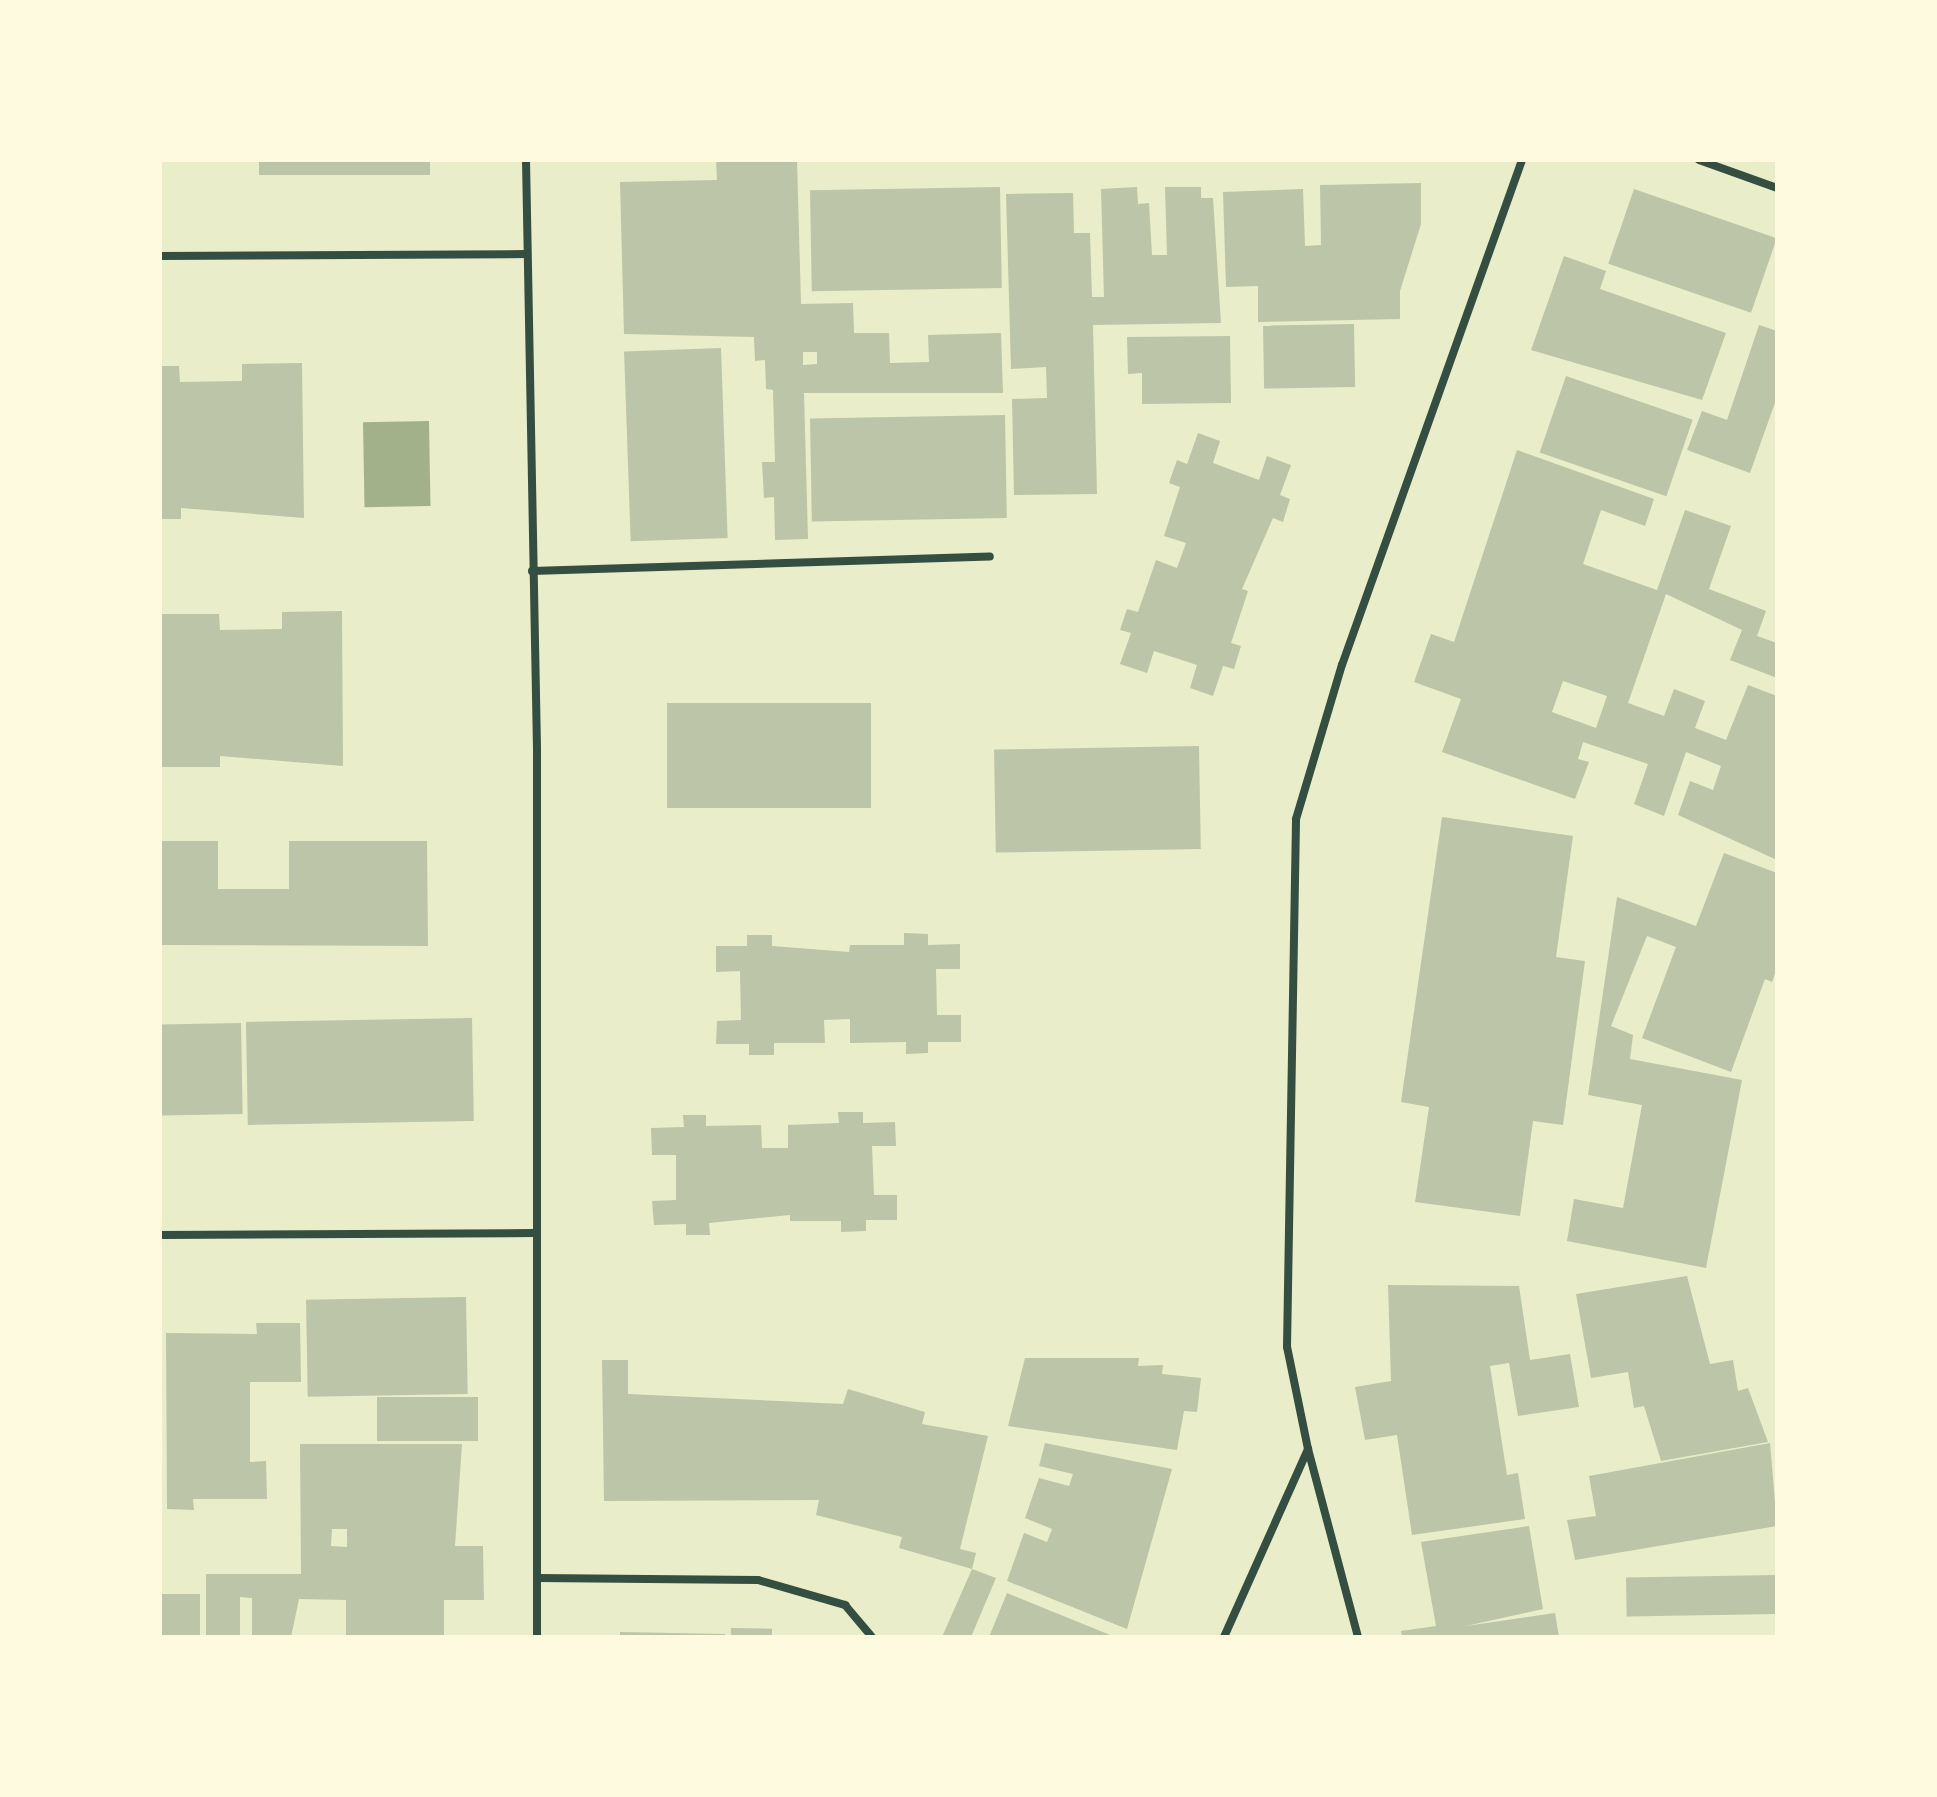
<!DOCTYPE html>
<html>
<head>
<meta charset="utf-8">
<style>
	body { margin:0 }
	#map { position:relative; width:1937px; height:1797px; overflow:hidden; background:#e9edc9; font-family:"Sofia Sans Condensed",sans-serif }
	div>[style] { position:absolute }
	.water>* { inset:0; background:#a3b18a; transform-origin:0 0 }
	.building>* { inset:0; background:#bcc5a7; transform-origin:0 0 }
	.minor>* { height:8px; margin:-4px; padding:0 4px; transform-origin:4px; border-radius:4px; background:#344e41 }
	span { translate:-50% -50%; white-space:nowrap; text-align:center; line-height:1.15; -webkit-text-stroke:8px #fefae0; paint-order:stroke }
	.frame { position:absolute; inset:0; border:162px solid #fefae0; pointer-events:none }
</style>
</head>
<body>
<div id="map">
	<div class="water">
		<i style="left:429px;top:421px;width:85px;height:66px;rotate:89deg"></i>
	</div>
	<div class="building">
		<i style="left:259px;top:160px;width:171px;height:15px"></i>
		<i style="clip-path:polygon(evenodd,716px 160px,797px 160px,801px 304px,853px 303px,854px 333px,889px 333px,890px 363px,929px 362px,928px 335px,1001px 333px,1003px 393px,804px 393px,808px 539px,775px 540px,774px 497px,764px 498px,762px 462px,775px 462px,773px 390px,766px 389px,765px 360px,755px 361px,754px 337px,624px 334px,620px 182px,717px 180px,716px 160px,803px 352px,817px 352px,817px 364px,803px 365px,803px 352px)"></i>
		<i style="clip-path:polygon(1421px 183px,1421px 224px,1400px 291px,1400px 319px,1258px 322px,1258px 286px,1226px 287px,1223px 192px,1303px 189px,1305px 246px,1321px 245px,1320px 185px)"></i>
		<i style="left:1000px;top:187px;width:101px;height:190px;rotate:89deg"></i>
		<i style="clip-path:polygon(1137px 187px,1138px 204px,1149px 203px,1152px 255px,1167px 255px,1165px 187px,1201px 187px,1201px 198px,1213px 198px,1221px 323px,1093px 325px,1097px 494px,1014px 495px,1012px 399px,1047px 398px,1046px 367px,1011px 369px,1006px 194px,1073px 193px,1074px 233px,1090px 233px,1092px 297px,1104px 297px,1101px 189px)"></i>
		<i style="left:1634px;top:189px;width:151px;height:79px;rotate:19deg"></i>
		<i style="clip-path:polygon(1564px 256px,1606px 271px,1600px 289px,1726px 333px,1702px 400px,1531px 350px)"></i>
		<i style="left:1354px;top:324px;width:63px;height:91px;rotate:89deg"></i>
		<i style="clip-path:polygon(1759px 325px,1777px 331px,1777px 397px,1750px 473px,1687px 450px,1702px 411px,1727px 420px)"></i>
		<i style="clip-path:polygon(1230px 336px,1231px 403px,1142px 404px,1142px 373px,1128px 374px,1127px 337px)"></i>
		<i style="left:721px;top:348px;width:190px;height:97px;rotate:88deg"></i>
		<i style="clip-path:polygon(302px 363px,304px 518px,181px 508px,181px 519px,160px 519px,160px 366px,179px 366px,180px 382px,242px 381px,242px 364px)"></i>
		<i style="left:1566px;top:376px;width:134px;height:81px;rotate:19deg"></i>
		<i style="left:1005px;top:415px;width:103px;height:195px;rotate:89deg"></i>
		<i style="clip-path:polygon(1198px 433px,1220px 441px,1213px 463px,1259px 480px,1267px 456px,1291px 465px,1280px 495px,1290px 499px,1283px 522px,1273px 518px,1242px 589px,1248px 591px,1231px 643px,1241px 646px,1234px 669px,1223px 666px,1213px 696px,1190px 688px,1197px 665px,1154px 651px,1147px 673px,1120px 664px,1131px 633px,1120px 630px,1127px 609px,1138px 612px,1156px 560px,1177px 568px,1186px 543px,1164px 536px,1180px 487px,1169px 483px,1177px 460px,1187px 464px)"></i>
		<i style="clip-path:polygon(evenodd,1517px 450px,1654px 499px,1645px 526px,1601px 510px,1583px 564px,1657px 590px,1685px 510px,1731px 526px,1709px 589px,1766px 611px,1757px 636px,1777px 643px,1777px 678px,1730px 660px,1742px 630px,1666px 594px,1628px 703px,1664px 716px,1674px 689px,1705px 701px,1695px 728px,1726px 740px,1748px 685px,1777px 696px,1777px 860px,1678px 815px,1690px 781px,1713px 790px,1721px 766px,1686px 752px,1664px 816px,1634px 804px,1648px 764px,1583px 742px,1578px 759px,1589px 762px,1575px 799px,1442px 752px,1461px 699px,1414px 682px,1431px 634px,1454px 642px,1517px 450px,1563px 681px,1607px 696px,1596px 728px,1552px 712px,1563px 681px)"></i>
		<i style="clip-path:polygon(342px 611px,343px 766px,220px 756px,220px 767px,160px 767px,160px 614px,219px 614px,220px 630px,282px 629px,282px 612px)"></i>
		<i style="left:667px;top:703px;width:204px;height:105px"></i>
		<i style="left:1199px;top:746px;width:103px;height:205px;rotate:89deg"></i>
		<i style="clip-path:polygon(1442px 817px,1573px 836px,1556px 957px,1585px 961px,1563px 1125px,1533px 1121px,1520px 1216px,1415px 1202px,1429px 1107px,1401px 1102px)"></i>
		<i style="clip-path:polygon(160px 841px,218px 841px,218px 889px,289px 889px,289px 841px,427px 841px,428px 946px,160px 945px)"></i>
		<i style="clip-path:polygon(1724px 853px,1777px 873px,1777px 968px,1772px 982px,1765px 979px,1731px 1072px,1642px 1038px,1676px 947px,1647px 936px,1611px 1026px,1633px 1035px,1630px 1059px,1742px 1080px,1706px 1268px,1567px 1241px,1574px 1199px,1623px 1208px,1642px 1105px,1588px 1095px,1617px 897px,1696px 926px)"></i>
		<i style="clip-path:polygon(904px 933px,928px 934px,928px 945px,960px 944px,960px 969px,936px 969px,937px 1015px,961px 1015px,961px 1042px,928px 1042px,928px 1053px,906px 1054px,906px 1042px,850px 1043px,850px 1019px,824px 1020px,825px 1043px,774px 1043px,774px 1055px,749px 1055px,749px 1044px,716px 1044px,717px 1021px,741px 1020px,740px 971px,716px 972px,716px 946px,747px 946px,747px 935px,772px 935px,772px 946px,849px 952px,850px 945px,904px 945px)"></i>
		<i style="left:472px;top:1018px;width:103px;height:226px;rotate:89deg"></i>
		<i style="left:241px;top:1023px;width:91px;height:81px;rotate:89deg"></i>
		<i style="clip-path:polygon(838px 1112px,863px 1112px,863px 1123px,895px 1122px,896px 1146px,872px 1146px,874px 1195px,897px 1195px,897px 1220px,866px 1220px,866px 1231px,841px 1232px,841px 1221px,790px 1221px,790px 1215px,709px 1223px,710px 1235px,686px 1235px,686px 1224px,654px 1225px,652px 1201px,676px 1200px,676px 1155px,652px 1155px,651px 1128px,684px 1127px,683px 1115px,706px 1115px,706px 1126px,761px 1125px,762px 1148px,788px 1148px,788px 1125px,839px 1123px)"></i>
		<i style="clip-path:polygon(1687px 1276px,1710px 1364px,1733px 1360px,1738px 1391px,1748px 1388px,1768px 1442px,1661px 1461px,1644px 1406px,1634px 1408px,1628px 1372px,1591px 1378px,1576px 1294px)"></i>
		<i style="clip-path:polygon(1388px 1285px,1519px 1286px,1530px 1360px,1570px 1354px,1579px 1407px,1518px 1416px,1509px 1363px,1490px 1366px,1507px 1475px,1518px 1473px,1525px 1519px,1412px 1535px,1397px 1435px,1365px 1440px,1355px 1387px,1391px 1381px)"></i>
		<i style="left:466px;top:1297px;width:97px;height:160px;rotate:89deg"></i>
		<i style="clip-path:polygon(256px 1323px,300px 1323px,301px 1382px,250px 1382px,250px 1462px,266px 1461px,267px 1499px,193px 1499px,194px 1510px,167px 1509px,166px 1333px,257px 1334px)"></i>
		<i style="clip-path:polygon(1025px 1358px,1139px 1358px,1138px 1366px,1163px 1365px,1162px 1374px,1201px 1378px,1197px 1412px,1184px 1411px,1177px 1450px,1008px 1426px)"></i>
		<i style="clip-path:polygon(602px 1360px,628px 1360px,628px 1394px,843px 1404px,848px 1389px,925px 1412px,922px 1424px,988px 1436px,960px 1549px,976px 1553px,972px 1569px,899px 1548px,902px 1537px,816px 1515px,819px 1500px,604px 1501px)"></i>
		<i style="left:377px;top:1397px;width:101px;height:44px"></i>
		<i style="clip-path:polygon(1045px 1443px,1172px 1469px,1127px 1629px,1007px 1581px,1024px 1533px,1047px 1542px,1052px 1529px,1025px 1518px,1039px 1478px,1069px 1486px,1073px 1474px,1039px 1466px)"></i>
		<i style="clip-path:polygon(1770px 1443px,1777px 1526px,1575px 1560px,1567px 1520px,1596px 1516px,1589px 1476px)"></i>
		<i style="clip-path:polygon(evenodd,300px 1444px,462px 1444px,455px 1546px,483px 1546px,484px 1600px,444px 1600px,444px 1637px,346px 1637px,346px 1600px,299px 1599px,291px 1637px,252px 1637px,252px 1598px,240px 1597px,240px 1637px,206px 1637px,206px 1574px,301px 1574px,300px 1444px,332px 1529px,347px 1529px,347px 1547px,331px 1546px,332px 1529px)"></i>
		<i style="clip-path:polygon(1529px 1526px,1543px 1609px,1466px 1626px,1555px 1613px,1559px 1637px,1402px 1637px,1401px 1631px,1436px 1626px,1421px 1542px)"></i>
		<i style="clip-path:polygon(972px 1569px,996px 1578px,971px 1637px,942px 1637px)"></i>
		<i style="left:1776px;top:1575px;width:39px;height:150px;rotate:89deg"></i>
		<i style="clip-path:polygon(1007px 1593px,1115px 1637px,989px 1637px)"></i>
		<i style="left:160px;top:1594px;width:40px;height:43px"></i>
		<i style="left:731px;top:1628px;width:41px;height:9px;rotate:1deg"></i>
		<i style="clip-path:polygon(620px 1632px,725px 1634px,725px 1637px,620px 1637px)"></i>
	</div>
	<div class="minor">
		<i style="left:526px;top:160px;width:590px;rotate:88.93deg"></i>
		<i style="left:537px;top:750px;width:887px;rotate:90deg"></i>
		<i style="left:1699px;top:160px;width:83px;rotate:19.7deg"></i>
		<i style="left:160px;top:256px;width:366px;rotate:-0.3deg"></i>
		<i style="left:532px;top:571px;width:458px;rotate:-1.8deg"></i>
		<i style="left:160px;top:1235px;width:375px;rotate:-0.3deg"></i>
		<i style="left:1308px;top:1449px;width:195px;rotate:75.1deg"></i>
		<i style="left:537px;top:1578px;width:221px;rotate:0.5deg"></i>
		<i style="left:758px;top:1580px;width:91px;rotate:16deg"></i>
		<i style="left:845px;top:1605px;width:42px;rotate:49.8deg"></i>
		<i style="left:1224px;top:1637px;width:206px;rotate:-65.9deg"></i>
		<i style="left:1308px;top:1449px;width:104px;rotate:-101.6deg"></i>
		<i style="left:1287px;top:1347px;width:528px;rotate:-89.02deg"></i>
		<i style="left:1296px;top:819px;width:161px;rotate:-73.4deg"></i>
		<i style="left:1342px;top:665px;width:536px;rotate:-70.38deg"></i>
	</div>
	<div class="frame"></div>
</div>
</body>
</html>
